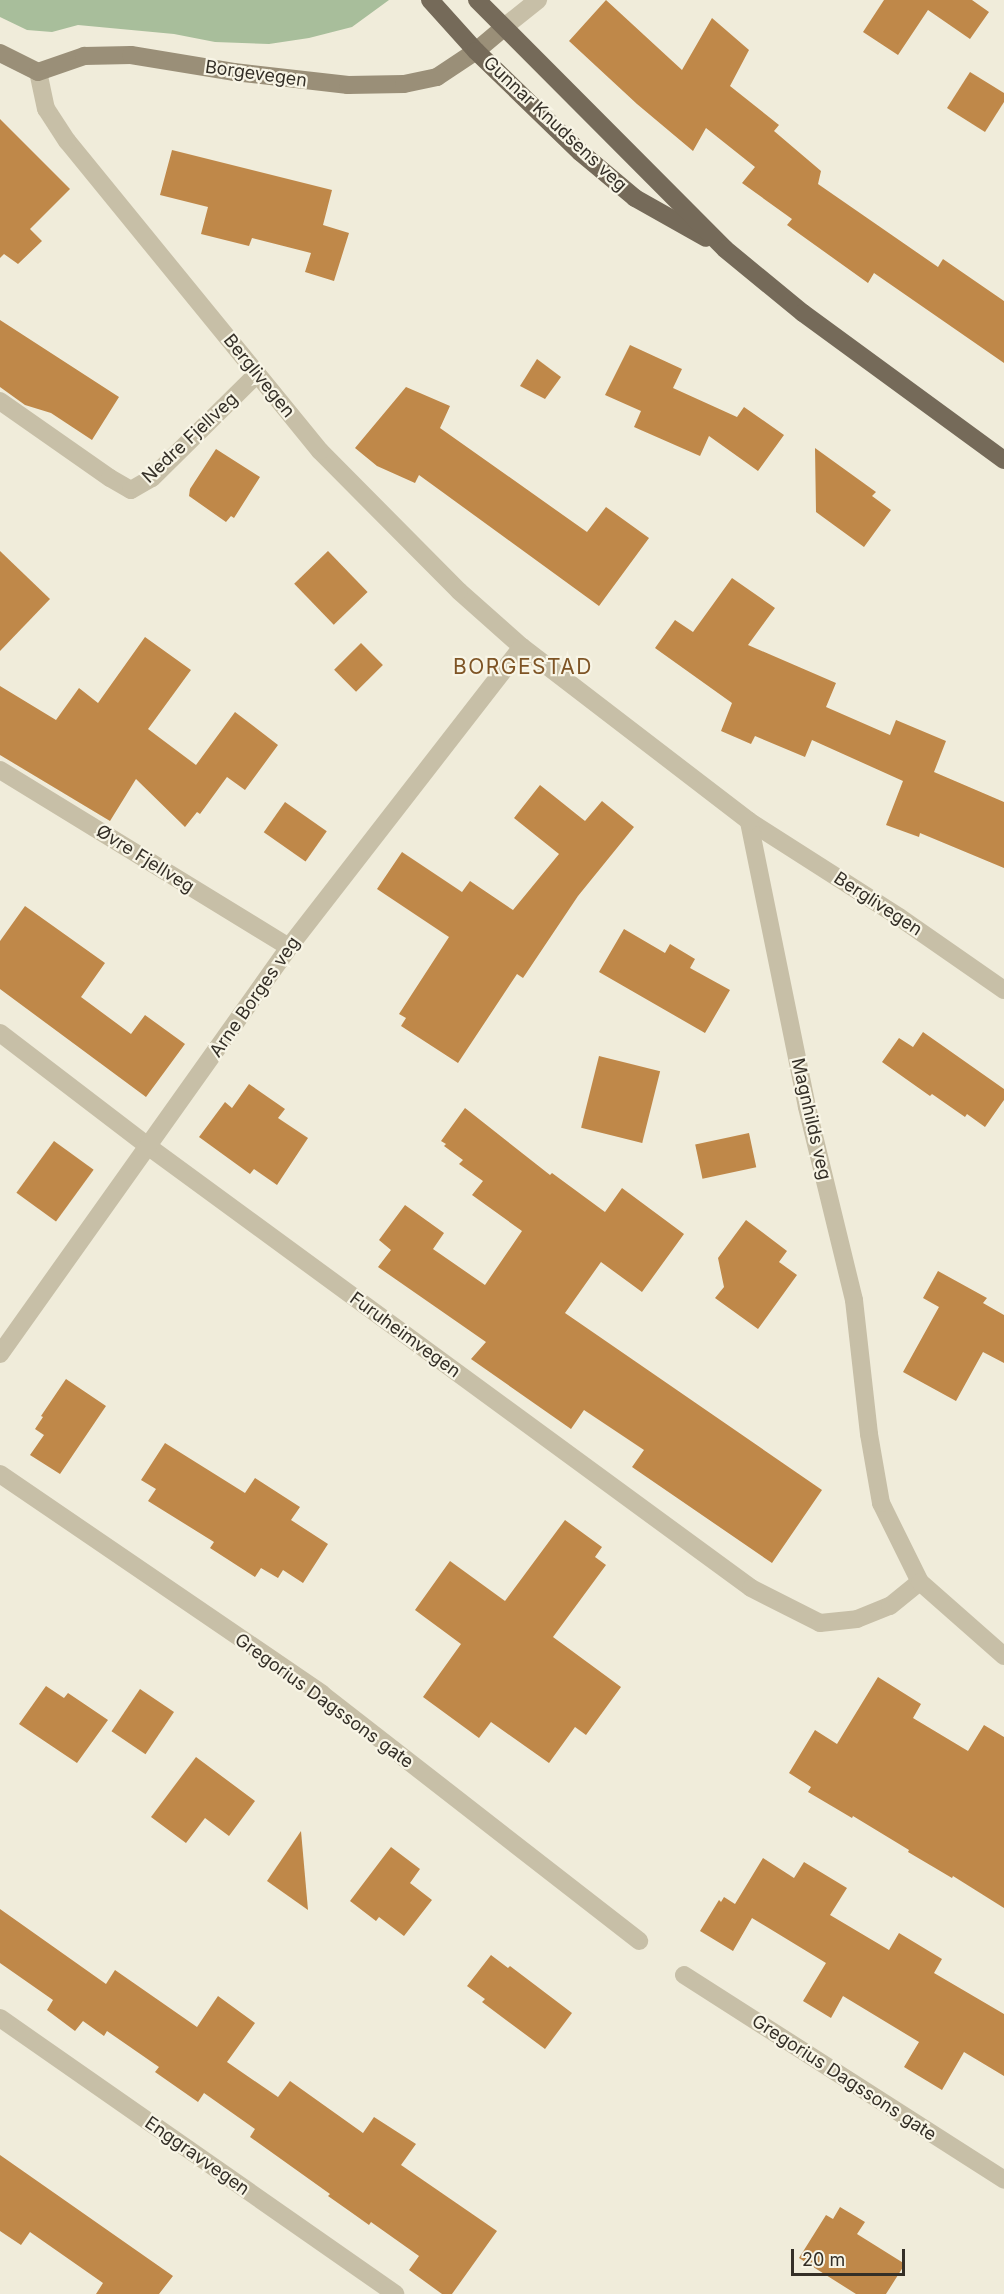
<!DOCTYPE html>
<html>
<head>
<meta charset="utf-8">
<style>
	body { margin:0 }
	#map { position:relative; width:1004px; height:2294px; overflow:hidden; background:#f0ecda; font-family:Inter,sans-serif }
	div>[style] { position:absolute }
	.green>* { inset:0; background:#a8be9b }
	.building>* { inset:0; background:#bf8849; transform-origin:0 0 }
	.street>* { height:18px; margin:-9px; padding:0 9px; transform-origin:9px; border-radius:9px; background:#c7bfa7 }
	.secondary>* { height:18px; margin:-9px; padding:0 9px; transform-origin:9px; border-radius:9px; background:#9a8f78 }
	.primary>* { height:18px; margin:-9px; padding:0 9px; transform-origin:9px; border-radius:9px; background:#756a59 }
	span { translate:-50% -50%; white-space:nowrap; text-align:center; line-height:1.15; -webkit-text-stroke:4.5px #f8f5e6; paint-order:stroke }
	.street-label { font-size:18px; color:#342f27 }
	.quarter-label { font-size:21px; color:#7e5425; letter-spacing:1.5px }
	.scale { position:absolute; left:791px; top:2249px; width:114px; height:27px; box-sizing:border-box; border:3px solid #342f27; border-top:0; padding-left:8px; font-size:18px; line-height:21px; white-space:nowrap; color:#342f27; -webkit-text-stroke:4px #f8f5e6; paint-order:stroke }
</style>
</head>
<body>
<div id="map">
	<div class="green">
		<i style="clip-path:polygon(0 0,389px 0,352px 27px,309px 38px,269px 44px,215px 42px,174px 34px,78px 25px,52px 32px,27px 30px,0 17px)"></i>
	</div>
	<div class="building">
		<i style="clip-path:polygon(606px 0,682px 70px,712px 18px,749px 50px,730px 86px,779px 125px,774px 131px,821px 171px,818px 184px,938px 267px,943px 259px,1004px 301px,1004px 363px,874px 273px,868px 283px,787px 225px,792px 219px,742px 183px,755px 167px,706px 128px,693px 151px,637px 104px,569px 41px)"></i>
		<i style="clip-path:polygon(884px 0,972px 0,989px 12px,970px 39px,928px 10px,898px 55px,863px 32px)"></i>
		<i style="clip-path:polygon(970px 72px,1004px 93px,1004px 102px,985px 132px,947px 108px)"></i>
		<i style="clip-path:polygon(0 119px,70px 189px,30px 229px,42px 241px,18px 264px,4px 254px,0 258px)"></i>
		<i style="clip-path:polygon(172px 150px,332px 190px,323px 225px,349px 233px,334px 281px,305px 272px,311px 253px,252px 238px,249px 246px,201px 234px,208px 207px,160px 195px)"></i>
		<i style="clip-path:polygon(0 320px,119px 397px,92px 440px,51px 413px,25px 405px,0 387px)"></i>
		<i style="clip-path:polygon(630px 345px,682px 369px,673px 388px,737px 417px,744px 407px,784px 435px,758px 471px,709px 436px,700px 456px,634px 427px,641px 411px,605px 395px)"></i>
		<i style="clip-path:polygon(537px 359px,561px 377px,545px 399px,520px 386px)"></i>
		<i style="clip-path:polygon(406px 387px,450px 406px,440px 428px,587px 532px,606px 507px,649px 538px,599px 606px,419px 475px,415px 483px,377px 466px,355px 448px)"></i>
		<i style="clip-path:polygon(815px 448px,876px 492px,872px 496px,891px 510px,864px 547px,816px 512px)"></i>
		<i style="clip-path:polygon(216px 449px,260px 477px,234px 518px,231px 516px,226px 522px,189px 496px,190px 489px)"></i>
		<i style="clip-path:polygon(0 551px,50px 599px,0 651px)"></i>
		<i style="left:328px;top:551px;width:57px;height:47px;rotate:46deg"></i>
		<i style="clip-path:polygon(732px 578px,775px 608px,748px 645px,836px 683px,826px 707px,890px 735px,896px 720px,946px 741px,934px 772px,1004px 802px,1004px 868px,920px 833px,919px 837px,886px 825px,903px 781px,812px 740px,805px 757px,755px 736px,751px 744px,721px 731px,732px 703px,655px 648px,675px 620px,693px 632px)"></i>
		<i style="clip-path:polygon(145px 637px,191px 670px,148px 729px,196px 765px,235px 712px,278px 745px,245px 790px,227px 777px,200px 814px,197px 812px,185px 827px,136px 779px,110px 821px,0 755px,0 686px,56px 720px,79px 688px,98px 703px)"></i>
		<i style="left:361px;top:643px;width:31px;height:38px;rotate:45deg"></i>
		<i style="clip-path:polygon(540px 785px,585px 821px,602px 801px,634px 827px,578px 896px,523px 978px,517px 974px,458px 1063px,401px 1026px,406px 1018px,399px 1014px,449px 937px,377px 889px,402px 852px,462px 892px,470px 881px,513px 910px,559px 854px,514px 818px)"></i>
		<i style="left:285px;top:802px;width:51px;height:37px;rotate:35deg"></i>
		<i style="clip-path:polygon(25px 906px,105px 963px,81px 997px,131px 1034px,145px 1015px,185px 1044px,146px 1097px,0 989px,0 941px)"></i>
		<i style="clip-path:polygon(624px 929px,665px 953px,670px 944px,695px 959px,690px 968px,730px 990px,705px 1033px,599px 972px)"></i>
		<i style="clip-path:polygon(923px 1032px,1004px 1089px,1004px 1100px,985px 1127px,967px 1114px,965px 1117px,932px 1094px,930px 1096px,882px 1062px,899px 1038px,913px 1047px)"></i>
		<i style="left:599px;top:1056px;width:63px;height:74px;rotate:14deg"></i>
		<i style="clip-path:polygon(249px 1084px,285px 1109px,278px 1118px,308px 1138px,277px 1185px,254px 1169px,250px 1174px,199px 1137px,225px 1102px,232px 1108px)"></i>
		<i style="clip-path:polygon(465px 1108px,550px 1175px,552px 1173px,605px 1212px,622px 1188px,684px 1234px,642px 1292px,601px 1262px,565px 1313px,822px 1490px,772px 1563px,632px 1467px,644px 1450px,584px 1410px,571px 1429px,471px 1359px,486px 1342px,378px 1267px,391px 1250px,379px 1240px,405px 1205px,444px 1233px,433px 1249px,485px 1285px,522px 1231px,472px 1195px,483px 1181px,459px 1164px,463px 1160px,444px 1146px,446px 1144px,441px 1141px)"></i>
		<i style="left:749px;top:1133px;width:35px;height:55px;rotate:78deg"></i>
		<i style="left:54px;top:1141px;width:49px;height:64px;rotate:36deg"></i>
		<i style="clip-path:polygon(746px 1220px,787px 1251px,779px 1262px,797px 1275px,758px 1329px,715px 1298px,724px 1287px,718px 1258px)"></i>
		<i style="clip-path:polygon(938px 1271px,987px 1298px,983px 1303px,1004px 1315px,1004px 1363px,983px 1352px,956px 1401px,903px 1372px,939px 1307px,923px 1298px)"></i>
		<i style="clip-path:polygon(66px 1379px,106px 1406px,60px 1474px,30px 1455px,44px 1435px,35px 1429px,43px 1417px,41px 1416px)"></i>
		<i style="clip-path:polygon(165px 1443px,245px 1493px,255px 1478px,300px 1507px,291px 1520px,328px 1544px,303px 1583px,283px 1570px,278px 1578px,261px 1568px,255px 1577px,210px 1548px,214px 1542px,148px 1501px,156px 1489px,141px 1480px)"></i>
		<i style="clip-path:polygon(565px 1520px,602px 1547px,595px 1557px,606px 1565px,553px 1637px,621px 1687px,586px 1735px,575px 1727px,549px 1763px,491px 1722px,479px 1738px,423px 1697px,461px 1644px,415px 1610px,450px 1561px,505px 1601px)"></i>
		<i style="clip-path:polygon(878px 1677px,921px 1704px,913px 1718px,968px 1751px,984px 1725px,1004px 1737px,1004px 1908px,953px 1876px,952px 1878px,908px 1852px,909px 1850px,853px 1816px,852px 1818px,808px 1792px,811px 1787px,789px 1773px,815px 1730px,837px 1744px)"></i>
		<i style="clip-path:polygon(46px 1686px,64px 1698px,68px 1693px,108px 1720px,77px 1763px,19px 1724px)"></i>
		<i style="left:140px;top:1689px;width:41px;height:51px;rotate:34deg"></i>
		<i style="clip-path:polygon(196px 1757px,255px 1801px,229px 1836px,205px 1818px,186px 1843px,151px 1817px)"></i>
		<i style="clip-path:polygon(301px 1831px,308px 1910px,267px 1881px)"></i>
		<i style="clip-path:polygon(391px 1847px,420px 1869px,410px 1883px,432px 1900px,404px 1936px,379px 1917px,376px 1921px,350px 1901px)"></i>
		<i style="clip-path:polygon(763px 1858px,794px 1878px,804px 1862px,847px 1888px,830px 1915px,889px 1950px,899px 1933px,942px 1959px,934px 1973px,1004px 2014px,1004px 2076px,964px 2052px,942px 2090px,904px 2067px,919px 2042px,843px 1996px,831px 2018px,803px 2001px,826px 1963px,752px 1918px,733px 1951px,700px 1931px,719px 1900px,721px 1902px,724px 1897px,735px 1904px)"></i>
		<i style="clip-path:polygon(0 1909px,106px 1984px,115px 1970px,197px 2027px,218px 1996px,255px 2023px,227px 2062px,278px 2097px,290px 2081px,363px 2133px,374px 2117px,416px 2144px,401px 2165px,497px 2231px,452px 2294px,442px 2294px,409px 2270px,419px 2256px,371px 2222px,369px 2225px,355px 2215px,328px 2196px,330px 2194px,250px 2137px,255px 2129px,204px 2093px,198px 2102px,155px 2072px,159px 2067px,107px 2031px,104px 2036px,83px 2021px,75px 2031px,47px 2010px,53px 2000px,0 1963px)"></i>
		<i style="clip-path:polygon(491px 1955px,508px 1968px,510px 1966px,572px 2013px,545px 2049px,482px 2002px,485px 1999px,467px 1986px)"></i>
		<i style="clip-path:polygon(0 2155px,173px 2276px,159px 2294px,96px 2294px,103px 2283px,30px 2232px,21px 2245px,0 2231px)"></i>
		<i style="clip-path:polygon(840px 2207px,865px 2222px,857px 2234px,905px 2264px,886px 2294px,856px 2294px,799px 2258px,826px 2215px,833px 2219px)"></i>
	</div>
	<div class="street">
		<i style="left:503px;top:28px;width:45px;rotate:-38.7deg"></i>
		<i style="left:0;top:401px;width:134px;rotate:35deg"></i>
		<i style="left:110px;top:478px;width:24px;rotate:30deg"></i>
		<i style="left:131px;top:490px;width:24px;rotate:-30deg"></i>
		<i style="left:152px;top:478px;width:148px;rotate:-44.7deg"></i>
		<i style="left:0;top:770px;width:339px;rotate:31.5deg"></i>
		<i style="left:749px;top:821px;width:178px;rotate:32.6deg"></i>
		<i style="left:899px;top:917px;width:128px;rotate:34.8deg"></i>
		<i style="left:0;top:1033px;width:188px;rotate:37.4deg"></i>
		<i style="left:149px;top:1147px;width:746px;rotate:36.22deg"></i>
		<i style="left:751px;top:1588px;width:77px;rotate:26.9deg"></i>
		<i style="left:820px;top:1623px;width:37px;rotate:-6deg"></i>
		<i style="left:857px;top:1619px;width:35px;rotate:-22deg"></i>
		<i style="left:890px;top:1606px;width:38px;rotate:-39deg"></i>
		<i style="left:920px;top:1582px;width:88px;rotate:-116.3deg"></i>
		<i style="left:881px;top:1503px;width:70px;rotate:-99.9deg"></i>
		<i style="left:869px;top:1434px;width:135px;rotate:-96.4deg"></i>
		<i style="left:854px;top:1300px;width:199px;rotate:-103.7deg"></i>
		<i style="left:807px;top:1107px;width:292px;rotate:-101.5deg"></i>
		<i style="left:749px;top:821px;width:286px;rotate:-142.5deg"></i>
		<i style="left:522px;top:647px;width:84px;rotate:-138.4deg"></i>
		<i style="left:459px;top:591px;width:197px;rotate:-134.8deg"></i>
		<i style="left:320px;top:451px;width:400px;rotate:-129.2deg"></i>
		<i style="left:67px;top:141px;width:38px;rotate:-123deg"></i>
		<i style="left:46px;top:109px;width:38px;rotate:-102deg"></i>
		<i style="left:0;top:1354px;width:499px;rotate:-54.6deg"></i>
		<i style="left:289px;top:947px;width:380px;rotate:-52.2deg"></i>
		<i style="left:0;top:1474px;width:390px;rotate:34.3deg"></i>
		<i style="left:322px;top:1694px;width:402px;rotate:37.9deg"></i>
		<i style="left:920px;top:1582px;width:112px;rotate:41.4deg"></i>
		<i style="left:684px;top:1975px;width:380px;rotate:32.6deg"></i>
		<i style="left:0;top:2018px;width:482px;rotate:34.9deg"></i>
	</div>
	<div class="secondary">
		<i style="left:0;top:53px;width:42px;rotate:26.6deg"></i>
		<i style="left:38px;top:72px;width:49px;rotate:-19.2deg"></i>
		<i style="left:84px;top:56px;width:47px;rotate:-1.2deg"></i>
		<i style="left:131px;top:55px;width:104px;rotate:9.4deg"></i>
		<i style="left:234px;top:72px;width:115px;rotate:6.5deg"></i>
		<i style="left:348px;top:85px;width:56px;rotate:-1deg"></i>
		<i style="left:404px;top:84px;width:34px;rotate:-12deg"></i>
		<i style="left:437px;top:77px;width:47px;rotate:-33.7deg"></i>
		<i style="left:476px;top:51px;width:35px;rotate:-40deg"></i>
	</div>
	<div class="primary">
		<i style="left:430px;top:0;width:69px;rotate:48deg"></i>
		<i style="left:476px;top:51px;width:145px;rotate:44.2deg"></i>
		<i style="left:580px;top:152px;width:72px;rotate:39.9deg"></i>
		<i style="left:635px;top:198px;width:81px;rotate:29.4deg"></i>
		<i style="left:477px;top:0;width:351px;rotate:45.1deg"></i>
		<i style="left:725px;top:249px;width:101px;rotate:39.4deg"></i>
		<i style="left:803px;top:313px;width:249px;rotate:36.2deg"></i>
	</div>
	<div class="street-label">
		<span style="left:256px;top:74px;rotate:8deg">Borgevegen</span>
		<span style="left:555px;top:124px;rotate:43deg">Gunnar Knudsens veg</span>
		<span style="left:259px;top:376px;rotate:51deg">Berglivegen</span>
		<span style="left:190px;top:438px;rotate:-43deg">Nedre Fjellveg</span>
		<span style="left:145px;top:859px;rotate:32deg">Øvre Fjellveg</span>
		<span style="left:878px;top:904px;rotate:33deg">Berglivegen</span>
		<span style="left:255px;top:997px;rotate:-55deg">Arne Borges veg</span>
		<span style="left:811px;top:1119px;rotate:77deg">Magnhilds veg</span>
		<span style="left:405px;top:1335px;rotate:36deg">Furuheimvegen</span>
		<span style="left:324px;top:1701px;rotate:36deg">Gregorius Dagssons gate</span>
		<span style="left:844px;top:2078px;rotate:33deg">Gregorius Dagssons gate</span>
		<span style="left:197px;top:2156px;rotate:35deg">Enggravvegen</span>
	</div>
	<div class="quarter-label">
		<span style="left:523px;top:667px">BORGESTAD</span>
	</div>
	<div class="scale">20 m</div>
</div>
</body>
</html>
